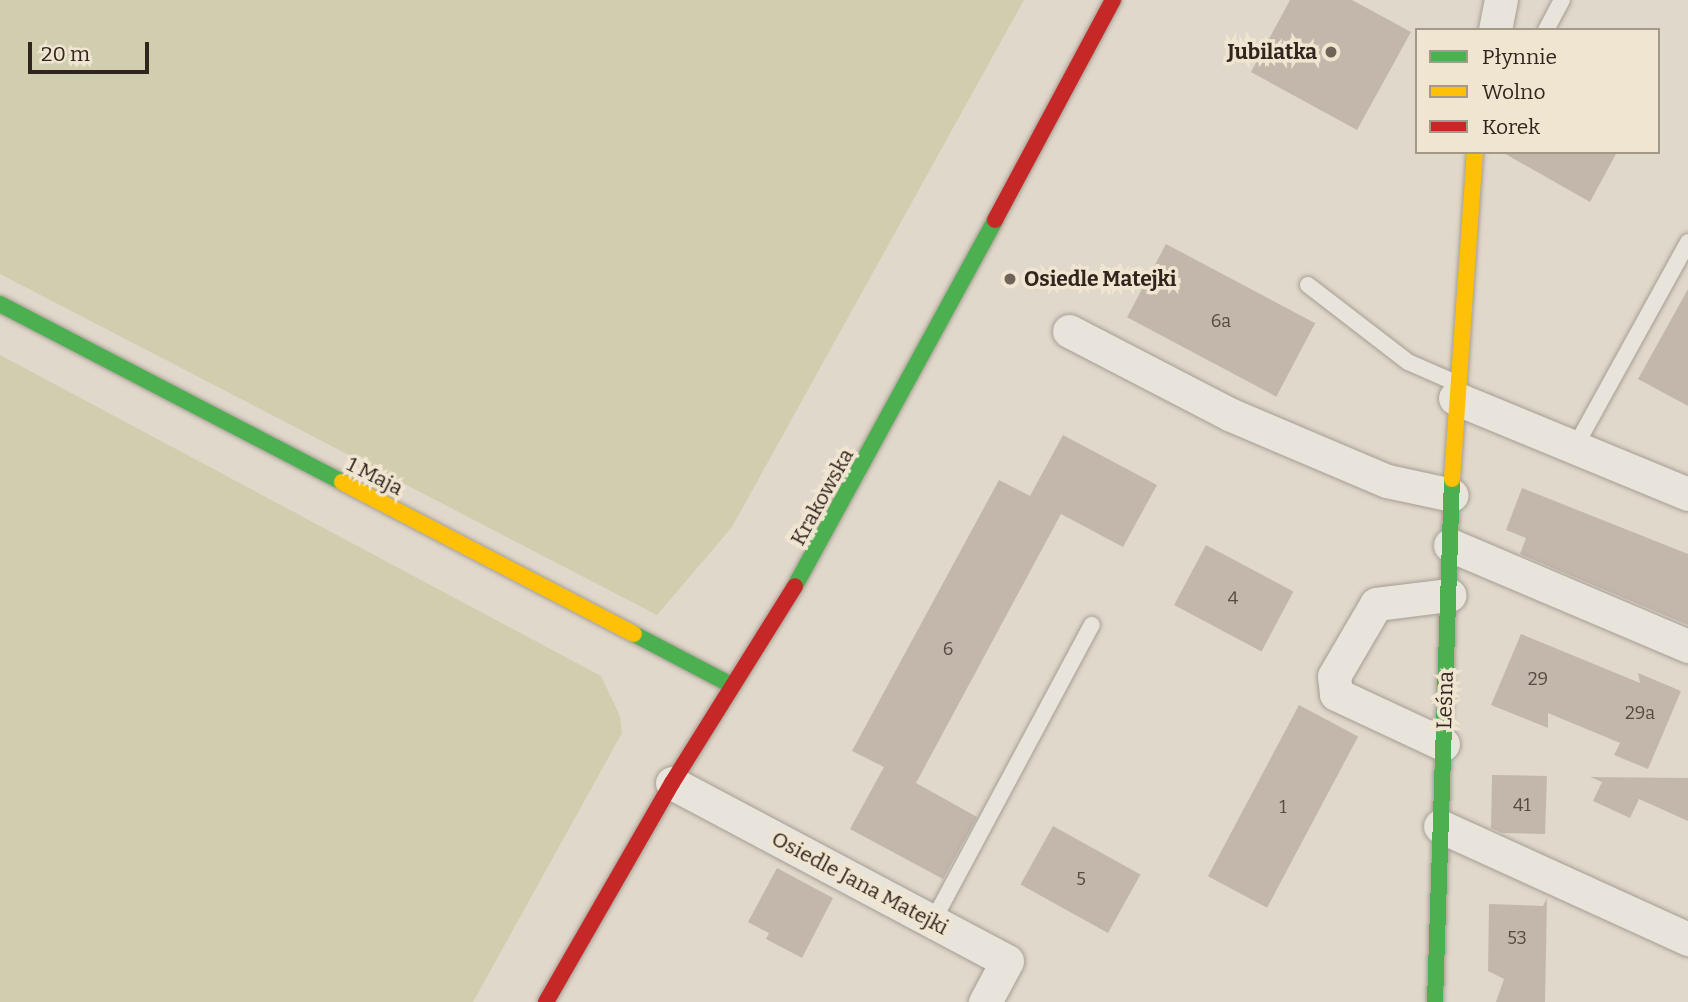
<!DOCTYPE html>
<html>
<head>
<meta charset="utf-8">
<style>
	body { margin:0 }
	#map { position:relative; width:1688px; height:1002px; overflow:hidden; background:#e0d8ca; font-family:Bitter,serif }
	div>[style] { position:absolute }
	.green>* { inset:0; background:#d0ceae }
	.building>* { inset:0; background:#c3b7ac; transform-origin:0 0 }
	.roads { filter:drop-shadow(0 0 2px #a59d94) drop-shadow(0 0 2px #a59d94) }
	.lane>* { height:16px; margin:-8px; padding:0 8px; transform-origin:8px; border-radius:8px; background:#e8e4db }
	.street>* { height:33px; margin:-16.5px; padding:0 16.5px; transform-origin:16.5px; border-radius:16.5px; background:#e8e4db }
	.fast>* { height:16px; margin:-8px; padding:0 8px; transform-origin:8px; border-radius:8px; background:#4caf50 }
	.slow>* { height:16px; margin:-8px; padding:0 8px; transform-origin:8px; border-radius:8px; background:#ffc107 }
	.jam>* { height:16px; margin:-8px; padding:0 8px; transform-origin:8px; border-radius:8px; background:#c62828 }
	.dots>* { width:19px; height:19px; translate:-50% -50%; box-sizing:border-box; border:4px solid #f0e5d1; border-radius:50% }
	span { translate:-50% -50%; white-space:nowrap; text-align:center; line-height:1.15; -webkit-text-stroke:7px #f0e5d1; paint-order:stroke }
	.number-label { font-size:18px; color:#564a42 }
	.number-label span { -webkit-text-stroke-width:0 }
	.poi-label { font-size:21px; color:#31261e; font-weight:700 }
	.right { translate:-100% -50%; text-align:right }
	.left { translate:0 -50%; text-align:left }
	.street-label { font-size:21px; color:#31261e }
	.legend { position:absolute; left:1415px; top:28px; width:245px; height:126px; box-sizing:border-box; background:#f0e5d1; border:2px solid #a49989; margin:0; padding:9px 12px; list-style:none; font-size:21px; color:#31261e }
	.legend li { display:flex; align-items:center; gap:14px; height:35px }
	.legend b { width:35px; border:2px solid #a49989 }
	.scale { position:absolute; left:28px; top:42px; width:121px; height:32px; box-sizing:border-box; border:4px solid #31261e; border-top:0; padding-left:9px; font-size:21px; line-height:24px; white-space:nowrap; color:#31261e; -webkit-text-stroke:5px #f0e5d1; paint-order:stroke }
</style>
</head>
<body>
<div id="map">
	<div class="green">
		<i style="clip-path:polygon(0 0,1024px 0,732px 527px,657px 615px,0 274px)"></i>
		<i style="clip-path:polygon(0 355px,601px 676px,620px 716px,622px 733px,473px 1002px,0 1002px)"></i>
	</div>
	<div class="building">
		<i style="clip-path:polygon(1290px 0,1352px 0,1411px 32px,1357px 130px,1251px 72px)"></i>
		<i style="clip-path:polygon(1502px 152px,1617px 152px,1590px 202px)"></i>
		<i style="left:1166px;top:244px;width:169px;height:83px;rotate:28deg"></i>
		<i style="clip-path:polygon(1688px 289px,1688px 406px,1638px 379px)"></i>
		<i style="clip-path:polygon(1063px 435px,1157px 485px,1123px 547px,1061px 514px,916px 783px,977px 817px,943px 879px,850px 829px,884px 767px,852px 751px,999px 480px,1030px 496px)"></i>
		<i style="clip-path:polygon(1522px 488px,1688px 554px,1688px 625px,1520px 554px,1526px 538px,1506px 530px)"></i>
		<i style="left:1206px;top:545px;width:99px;height:68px;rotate:28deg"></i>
		<i style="clip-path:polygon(1521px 634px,1640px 683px,1638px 673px,1681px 691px,1648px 769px,1614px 755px,1620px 743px,1548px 713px,1548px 728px,1491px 705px)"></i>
		<i style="left:1299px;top:705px;width:67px;height:194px;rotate:28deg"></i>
		<i style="clip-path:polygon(1492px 775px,1547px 776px,1545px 834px,1502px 833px,1491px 828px)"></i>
		<i style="clip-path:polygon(1590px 777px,1688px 778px,1688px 821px,1639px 799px,1630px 818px,1593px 801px,1602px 782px)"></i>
		<i style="left:1053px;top:826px;width:100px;height:67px;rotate:29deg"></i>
		<i style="clip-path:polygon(777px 868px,833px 898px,802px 958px,766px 939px,769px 933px,748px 922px)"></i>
		<i style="clip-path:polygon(1547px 898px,1545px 1002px,1496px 1002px,1504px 979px,1488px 971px,1489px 904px,1543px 906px)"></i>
	</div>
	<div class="roads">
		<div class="lane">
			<i style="left:1546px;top:30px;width:34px;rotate:-62deg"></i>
			<i style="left:1308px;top:285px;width:126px;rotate:37.6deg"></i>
			<i style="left:1408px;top:362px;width:52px;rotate:23.6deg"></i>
			<i style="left:1575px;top:447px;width:234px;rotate:-61.1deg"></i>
			<i style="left:933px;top:921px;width:336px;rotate:-61.8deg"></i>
		</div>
		<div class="street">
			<i style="left:1495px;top:30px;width:31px;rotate:-79deg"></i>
			<i style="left:1069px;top:331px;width:180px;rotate:27.4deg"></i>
			<i style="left:1229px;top:414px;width:172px;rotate:23deg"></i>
			<i style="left:1387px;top:481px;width:66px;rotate:12.2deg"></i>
			<i style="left:1455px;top:398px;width:252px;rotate:22.4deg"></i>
			<i style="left:1450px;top:545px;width:259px;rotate:23deg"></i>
			<i style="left:1443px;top:744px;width:118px;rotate:-155deg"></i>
			<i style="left:1336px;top:694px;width:18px;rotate:-96deg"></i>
			<i style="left:1334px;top:676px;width:83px;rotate:-59.7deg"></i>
			<i style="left:1376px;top:604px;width:74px;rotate:-7deg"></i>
			<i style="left:672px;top:783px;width:379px;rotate:28deg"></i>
			<i style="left:1007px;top:961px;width:47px;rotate:118.2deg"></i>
			<i style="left:1440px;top:826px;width:273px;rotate:24.5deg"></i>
		</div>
		<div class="fast">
			<i style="left:0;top:304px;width:386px;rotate:27.5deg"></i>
			<i style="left:795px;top:586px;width:417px;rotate:-61.3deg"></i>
			<i style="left:634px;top:634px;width:110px;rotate:27.7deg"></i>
			<i style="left:1435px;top:1002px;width:523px;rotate:-88.14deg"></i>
		</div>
		<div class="slow">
			<i style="left:1452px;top:479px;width:328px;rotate:-86deg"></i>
			<i style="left:342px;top:482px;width:329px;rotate:27.5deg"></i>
		</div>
		<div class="jam">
			<i style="left:995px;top:220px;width:250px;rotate:-61.8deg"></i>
			<i style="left:546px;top:1002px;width:253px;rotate:-60.1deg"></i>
			<i style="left:672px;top:783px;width:232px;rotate:-58deg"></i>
		</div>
	</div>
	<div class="dots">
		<i style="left:1331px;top:52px;background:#6e645a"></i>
		<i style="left:1010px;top:279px;background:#6e645a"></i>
	</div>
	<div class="number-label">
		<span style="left:1221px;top:321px">6a</span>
		<span style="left:1233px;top:598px">4</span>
		<span style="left:948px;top:649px">6</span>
		<span style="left:1538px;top:679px">29</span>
		<span style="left:1640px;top:713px">29a</span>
		<span style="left:1522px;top:805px">41</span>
		<span style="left:1283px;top:807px">1</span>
		<span style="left:1081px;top:879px">5</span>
		<span style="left:1517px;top:938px">53</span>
	</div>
	<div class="poi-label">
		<span class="right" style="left:1317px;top:52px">Jubilatka</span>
		<span class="left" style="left:1024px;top:279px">Osiedle Matejki</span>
	</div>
	<div class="street-label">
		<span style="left:375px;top:476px;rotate:27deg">1 Maja</span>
		<span style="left:822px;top:497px;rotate:-61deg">Krakowska</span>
		<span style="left:1445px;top:700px;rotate:-88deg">Leśna</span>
		<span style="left:860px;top:883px;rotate:28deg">Osiedle Jana Matejki</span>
	</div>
	<ul class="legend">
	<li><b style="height:9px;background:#4caf50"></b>Płynnie</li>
	<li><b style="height:9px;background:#ffc107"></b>Wolno</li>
	<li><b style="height:9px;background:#c62828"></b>Korek</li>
	</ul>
	<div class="scale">20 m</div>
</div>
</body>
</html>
